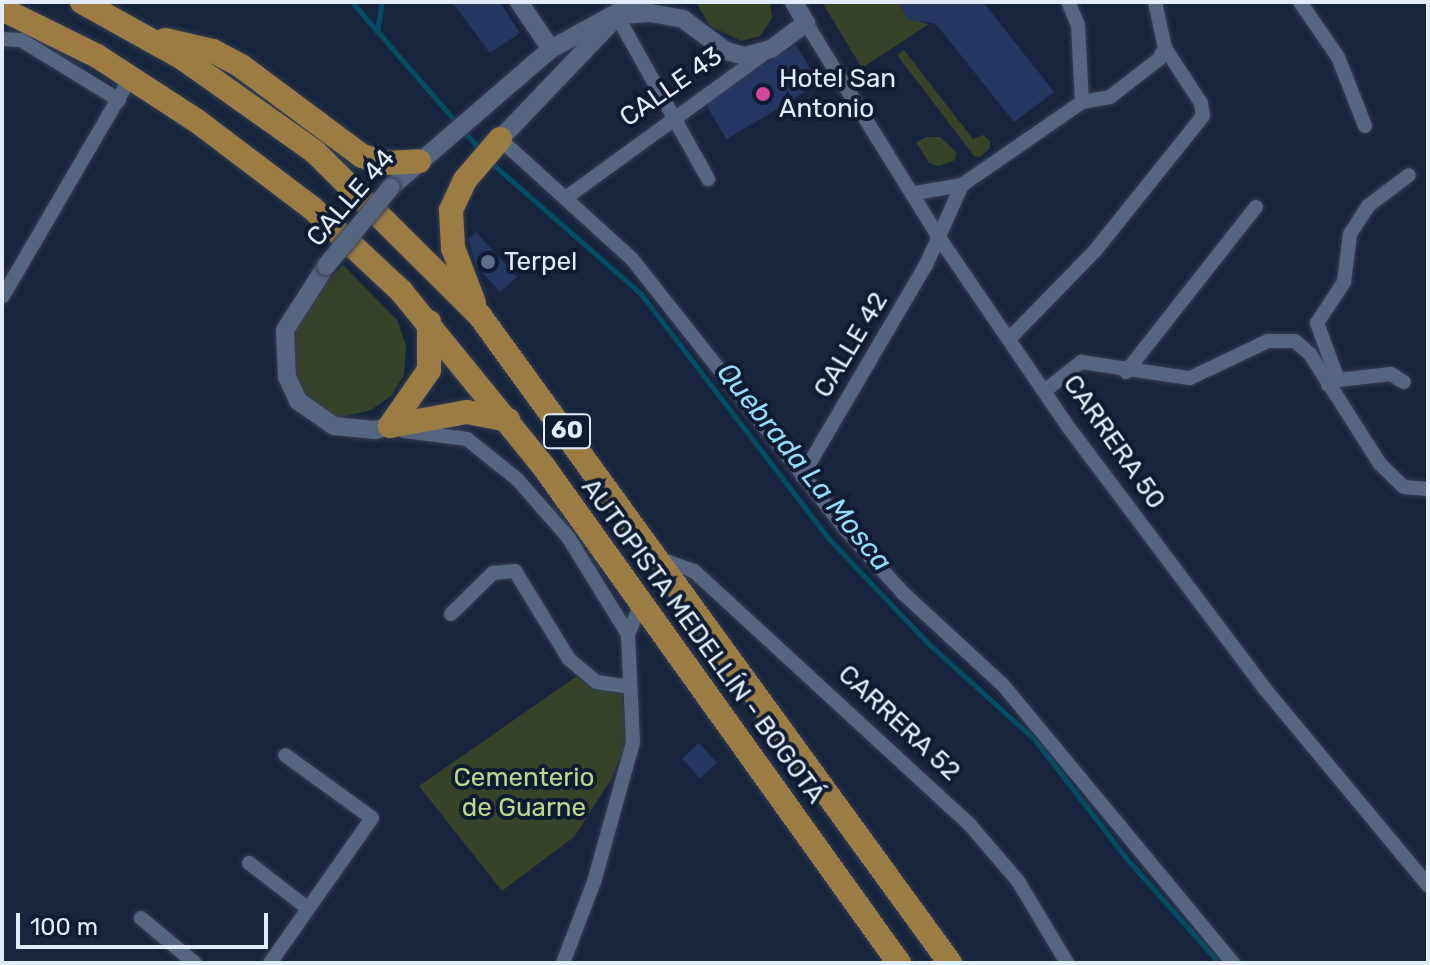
<!DOCTYPE html>
<html>
<head>
<meta charset="utf-8">
<style>
	body { margin:0 }
	#map { position:relative; width:1430px; height:965px; overflow:hidden; background:#17243d; font-family:Rubik,sans-serif }
	div>[style] { position:absolute }
	.green>* { inset:0; background:#374328 }
	.stream>* { height:5px; margin:-2.5px; padding:0 2.5px; transform-origin:2.5px; border-radius:2.5px; background:#004d65 }
	.building>* { inset:0; background:#223860; transform-origin:0 0 }
	.roads { filter:drop-shadow(0 0 2px #343e53) drop-shadow(0 0 2px #343e53) }
	.minor>* { height:14px; margin:-7px; padding:0 7px; transform-origin:7px; border-radius:7px; background:#556682 }
	.tertiary>* { height:18px; margin:-9px; padding:0 9px; transform-origin:9px; border-radius:9px; background:#556682 }
	.trunk>* { height:24px; margin:-12px; padding:0 12px; transform-origin:12px; border-radius:12px; background:#9c7c43 }
	.bridges { filter:drop-shadow(0 0 2px #343e53) drop-shadow(0 0 2px #343e53) }
	.tertiary-bridge>* { height:18px; margin:-9px; padding:0 9px; transform-origin:9px; border-radius:9px; background:#556682 }
	.dots>* { width:22px; height:22px; translate:-50% -50%; box-sizing:border-box; border:4px solid #0e1b32; border-radius:50% }
	span { translate:-50% -50%; white-space:nowrap; text-align:center; line-height:1.15; -webkit-text-stroke:8px #0e1b32; paint-order:stroke }
	.shield-label span { padding:2px 6px; background:#0e1b32; border:2px solid; border-radius:6px; -webkit-text-stroke-width:0 }
	.shield-label { font-size:24px; color:#e2ecfc; font-weight:700 }
	.poi-label { font-size:26px; color:#e2ecfc }
	.left { translate:0 -50%; text-align:left }
	.street-label { font-size:26px; color:#e2ecfc }
	.park-label { font-size:26px; color:#b9d98d }
	.water-label { font-size:28px; color:#93dcfc; font-style:italic }
	.frame { position:absolute; inset:0; border:4px solid #e2ecfc; pointer-events:none }
	.scale { position:absolute; left:16px; top:913px; width:252px; height:36px; box-sizing:border-box; border:4px solid #e2ecfc; border-top:0; padding-left:10px; font-size:24px; line-height:28px; white-space:nowrap; color:#e2ecfc; -webkit-text-stroke:6px #0e1b32; paint-order:stroke }
</style>
</head>
<body>
<div id="map">
	<div class="green">
		<i style="clip-path:polygon(770px 2px,772px 18px,760px 36px,741px 41px,710px 26px,697px 4px)"></i>
		<i style="clip-path:polygon(822px 2px,899px 2px,908px 19px,929px 24px,862px 68px)"></i>
		<i style="clip-path:polygon(904px 50px,973px 139px,983px 135px,990px 141px,990px 148px,980px 157px,974px 156px,897px 55px)"></i>
		<i style="clip-path:polygon(927px 137px,940px 137px,956px 152px,955px 160px,939px 166px,929px 163px,916px 142px)"></i>
		<i style="clip-path:polygon(343px 265px,397px 320px,406px 345px,404px 375px,391px 396px,371px 410px,338px 418px,302px 397px,290px 368px,288px 340px,301px 307px)"></i>
		<i style="clip-path:polygon(577px 676px,593px 688px,622px 694px,627px 740px,612px 778px,574px 837px,502px 891px,419px 786px)"></i>
	</div>
	<div class="stream">
		<i style="left:352px;top:2px;width:196px;rotate:49.1deg"></i>
		<i style="left:377px;top:32px;width:30px;rotate:-81deg"></i>
		<i style="left:488px;top:160px;width:203px;rotate:41.2deg"></i>
		<i style="left:641px;top:294px;width:307px;rotate:52.5deg"></i>
		<i style="left:828px;top:538px;width:148px;rotate:46.4deg"></i>
		<i style="left:930px;top:645px;width:140px;rotate:42.1deg"></i>
		<i style="left:1034px;top:739px;width:152px;rotate:52.2deg"></i>
		<i style="left:1127px;top:859px;width:139px;rotate:48.5deg"></i>
	</div>
	<div class="building">
		<i style="clip-path:polygon(452px 2px,500px 2px,520px 33px,490px 53px)"></i>
		<i style="clip-path:polygon(899px 2px,983px 2px,1054px 92px,1014px 122px,936px 24px,907px 19px)"></i>
		<i style="left:796px;top:45px;width:45px;height:108px;rotate:59deg"></i>
		<i style="clip-path:polygon(476px 232px,517px 277px,500px 292px,476px 265px,468px 239px)"></i>
		<i style="left:699px;top:743px;width:27px;height:23px;rotate:48deg"></i>
	</div>
	<div class="roads">
		<div class="minor">
			<i style="left:1300px;top:2px;width:67px;rotate:55.4deg"></i>
			<i style="left:1338px;top:57px;width:74px;rotate:68.6deg"></i>
			<i style="left:617px;top:16px;width:187px;rotate:60.8deg"></i>
			<i style="left:806px;top:23px;width:251px;rotate:58.2deg"></i>
			<i style="left:938px;top:236px;width:232px;rotate:55.7deg"></i>
			<i style="left:1069px;top:428px;width:326px;rotate:53.1deg"></i>
			<i style="left:1265px;top:689px;width:255px;rotate:50.3deg"></i>
			<i style="left:2px;top:39px;width:19px;rotate:3deg"></i>
			<i style="left:21px;top:40px;width:115px;rotate:31.5deg"></i>
			<i style="left:1082px;top:102px;width:28px;rotate:-10deg"></i>
			<i style="left:1110px;top:97px;width:62px;rotate:-37.8deg"></i>
			<i style="left:1159px;top:59px;width:13px;rotate:-61deg"></i>
			<i style="left:500px;top:139px;width:178px;rotate:42.3deg"></i>
			<i style="left:632px;top:259px;width:347px;rotate:51.7deg"></i>
			<i style="left:847px;top:531px;width:84px;rotate:47.9deg"></i>
			<i style="left:903px;top:593px;width:136px;rotate:42.6deg"></i>
			<i style="left:1003px;top:685px;width:361px;rotate:50.4deg"></i>
			<i style="left:915px;top:193px;width:48px;rotate:-9.7deg"></i>
			<i style="left:962px;top:185px;width:146px;rotate:-34.7deg"></i>
			<i style="left:1082px;top:102px;width:77px;rotate:-93deg"></i>
			<i style="left:1078px;top:25px;width:25px;rotate:-113deg"></i>
			<i style="left:567px;top:197px;width:240px;rotate:-36deg"></i>
			<i style="left:3px;top:296px;width:251px;rotate:-59.7deg"></i>
			<i style="left:1009px;top:339px;width:122px;rotate:-45.7deg"></i>
			<i style="left:1094px;top:252px;width:174px;rotate:-51.3deg"></i>
			<i style="left:1203px;top:116px;width:13px;rotate:-99deg"></i>
			<i style="left:1201px;top:103px;width:66px;rotate:-123.2deg"></i>
			<i style="left:1165px;top:48px;width:47px;rotate:-102.3deg"></i>
			<i style="left:1126px;top:372px;width:210px;rotate:-51.8deg"></i>
			<i style="left:1338px;top:380px;width:53px;rotate:-6.5deg"></i>
			<i style="left:1391px;top:374px;width:15px;rotate:32deg"></i>
			<i style="left:1328px;top:385px;width:11px;rotate:-27deg"></i>
			<i style="left:1338px;top:380px;width:61px;rotate:-110.2deg"></i>
			<i style="left:1317px;top:323px;width:49px;rotate:-56.6deg"></i>
			<i style="left:1344px;top:282px;width:48px;rotate:-82.9deg"></i>
			<i style="left:1350px;top:234px;width:33px;rotate:-57deg"></i>
			<i style="left:1368px;top:206px;width:51px;rotate:-37.1deg"></i>
			<i style="left:1046px;top:390px;width:45px;rotate:-38.7deg"></i>
			<i style="left:1081px;top:362px;width:110px;rotate:8.4deg"></i>
			<i style="left:1190px;top:378px;width:86px;rotate:-25.4deg"></i>
			<i style="left:1268px;top:341px;width:27px"></i>
			<i style="left:1295px;top:341px;width:20px;rotate:41deg"></i>
			<i style="left:1310px;top:354px;width:130px;rotate:57.5deg"></i>
			<i style="left:1380px;top:464px;width:33px;rotate:44deg"></i>
			<i style="left:1404px;top:487px;width:24px;rotate:5deg"></i>
			<i style="left:404px;top:431px;width:64px;rotate:7.2deg"></i>
			<i style="left:467px;top:439px;width:64px;rotate:38.7deg"></i>
			<i style="left:517px;top:479px;width:77px;rotate:48.7deg"></i>
			<i style="left:568px;top:537px;width:114px;rotate:58.3deg"></i>
			<i style="left:802px;top:476px;width:245px;rotate:-59.6deg"></i>
			<i style="left:926px;top:265px;width:88px;rotate:-65.8deg"></i>
			<i style="left:658px;top:558px;width:38px;rotate:20deg"></i>
			<i style="left:694px;top:571px;width:375px;rotate:42.6deg"></i>
			<i style="left:970px;top:825px;width:74px;rotate:49.4deg"></i>
			<i style="left:1018px;top:881px;width:96px;rotate:59.1deg"></i>
			<i style="left:451px;top:614px;width:59px;rotate:-44.3deg"></i>
			<i style="left:493px;top:573px;width:22px;rotate:-5deg"></i>
			<i style="left:515px;top:571px;width:103px;rotate:58.5deg"></i>
			<i style="left:569px;top:659px;width:35px;rotate:40deg"></i>
			<i style="left:596px;top:682px;width:34px;rotate:8deg"></i>
			<i style="left:249px;top:863px;width:72px;rotate:37.7deg"></i>
			<i style="left:141px;top:918px;width:70px;rotate:39.8deg"></i>
			<i style="left:270px;top:963px;width:177px;rotate:-54.9deg"></i>
			<i style="left:372px;top:818px;width:107px;rotate:-144.1deg"></i>
			<i style="left:563px;top:963px;width:87px;rotate:-69.1deg"></i>
			<i style="left:594px;top:882px;width:145px;rotate:-74.4deg"></i>
			<i style="left:633px;top:742px;width:108px;rotate:-92.7deg"></i>
			<i style="left:628px;top:634px;width:32px;rotate:-66deg"></i>
		</div>
		<div class="tertiary">
			<i style="left:519px;top:2px;width:57px;rotate:55.8deg"></i>
			<i style="left:620px;top:15px;width:30px;rotate:-4deg"></i>
			<i style="left:650px;top:13px;width:34px;rotate:10deg"></i>
			<i style="left:683px;top:19px;width:54px;rotate:36.7deg"></i>
			<i style="left:726px;top:51px;width:20px;rotate:15deg"></i>
			<i style="left:745px;top:56px;width:27px;rotate:-15deg"></i>
			<i style="left:771px;top:49px;width:44px;rotate:-36.6deg"></i>
			<i style="left:806px;top:23px;width:24px;rotate:-120deg"></i>
			<i style="left:500px;top:139px;width:159px;rotate:-46.3deg"></i>
			<i style="left:391px;top:187px;width:211px;rotate:-40.8deg"></i>
			<i style="left:551px;top:49px;width:97px;rotate:-28.9deg"></i>
			<i style="left:326px;top:266px;width:76px;rotate:122.6deg"></i>
			<i style="left:285px;top:330px;width:47px;rotate:87.6deg"></i>
			<i style="left:287px;top:377px;width:26px;rotate:65deg"></i>
			<i style="left:298px;top:401px;width:44px;rotate:34.8deg"></i>
			<i style="left:334px;top:426px;width:41px;rotate:5.6deg"></i>
			<i style="left:375px;top:430px;width:16px;rotate:-15deg"></i>
		</div>
		<div class="trunk">
			<i style="left:82px;top:2px;width:113px;rotate:29.1deg"></i>
			<i style="left:181px;top:57px;width:164px;rotate:35.3deg"></i>
			<i style="left:315px;top:152px;width:233px;rotate:44.8deg"></i>
			<i style="left:480px;top:316px;width:800px;rotate:54deg"></i>
			<i style="left:2px;top:9px;width:106px;rotate:26.3deg"></i>
			<i style="left:97px;top:56px;width:119px;rotate:33deg"></i>
			<i style="left:197px;top:121px;width:144px;rotate:37.1deg"></i>
			<i style="left:312px;top:208px;width:122px;rotate:43deg"></i>
			<i style="left:401px;top:291px;width:227px;rotate:50.9deg"></i>
			<i style="left:544px;top:467px;width:610px;rotate:54.41deg"></i>
			<i style="left:165px;top:40px;width:49px;rotate:12.9deg"></i>
			<i style="left:213px;top:51px;width:32px;rotate:28deg"></i>
			<i style="left:241px;top:66px;width:151px;rotate:36.6deg"></i>
			<i style="left:362px;top:156px;width:25px;rotate:16deg"></i>
			<i style="left:386px;top:163px;width:33px;rotate:-3deg"></i>
			<i style="left:474px;top:303px;width:59px;rotate:-110.9deg"></i>
			<i style="left:453px;top:248px;width:38px;rotate:-93deg"></i>
			<i style="left:451px;top:210px;width:33px;rotate:-65deg"></i>
			<i style="left:465px;top:180px;width:54px;rotate:-49.5deg"></i>
			<i style="left:390px;top:426px;width:78px;rotate:-10.3deg"></i>
			<i style="left:467px;top:412px;width:42px;rotate:11deg"></i>
			<i style="left:390px;top:426px;width:68px;rotate:-55.1deg"></i>
			<i style="left:429px;top:370px;width:48px;rotate:-90deg"></i>
		</div>
	</div>
	<div class="bridges">
		<div class="tertiary-bridge">
			<i style="left:326px;top:266px;width:102px;rotate:-50.6deg"></i>
		</div>
	</div>
	<div class="dots">
		<i style="left:763px;top:94px;background:#d1479c"></i>
		<i style="left:488px;top:262px;background:#5c6f8a"></i>
	</div>
	<div class="shield-label">
		<span style="left:567px;top:431px">60</span>
	</div>
	<div class="poi-label">
		<span class="left" style="left:779px;top:94px">Hotel San<br>Antonio</span>
		<span class="left" style="left:504px;top:262px">Terpel</span>
	</div>
	<div class="street-label">
		<span style="left:671px;top:87px;rotate:-35deg">CALLE 43</span>
		<span style="left:351px;top:198px;rotate:-49deg">CALLE 44</span>
		<span style="left:851px;top:345px;rotate:-59deg">CALLE 42</span>
		<span style="left:1114px;top:442px;rotate:55deg">CARRERA 50</span>
		<span style="left:703px;top:641px;rotate:54deg">AUTOPISTA MEDELLÍN - BOGOTÁ</span>
		<span style="left:899px;top:723px;rotate:43deg">CARRERA 52</span>
	</div>
	<div class="park-label">
		<span style="left:524px;top:793px">Cementerio<br>de Guarne</span>
	</div>
	<div class="water-label">
		<span style="left:804px;top:467px;rotate:51deg">Quebrada La Mosca</span>
	</div>
	<div class="frame"></div>
	<div class="scale">100 m</div>
</div>
</body>
</html>
